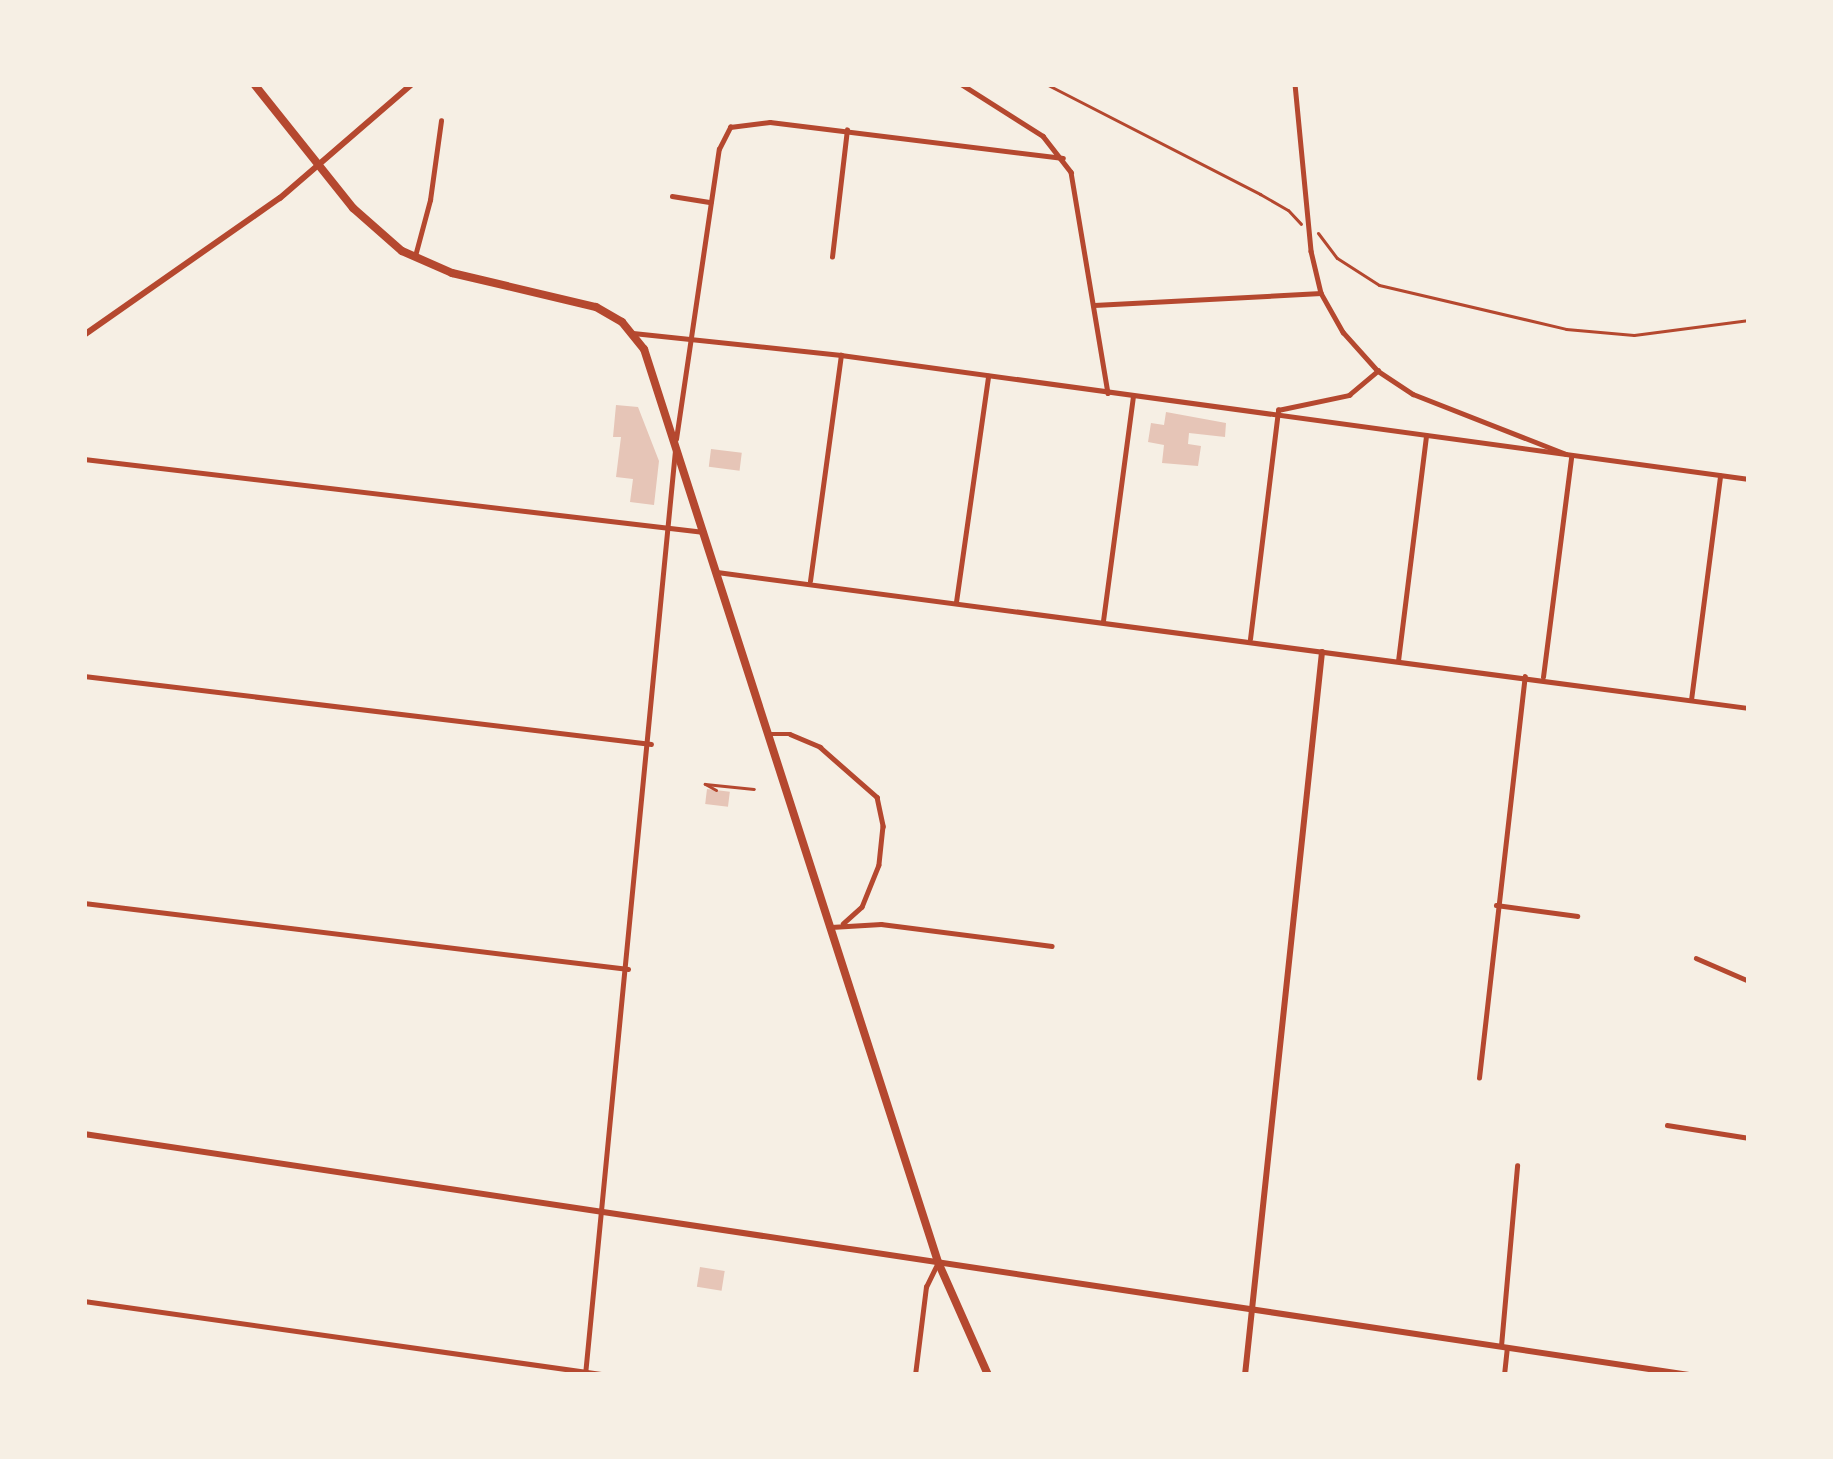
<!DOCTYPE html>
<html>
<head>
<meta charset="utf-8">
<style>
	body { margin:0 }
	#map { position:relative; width:1833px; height:1459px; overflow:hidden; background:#f6efe4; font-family:"Varela Round",sans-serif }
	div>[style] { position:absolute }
	.building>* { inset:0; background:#e6c5b7; transform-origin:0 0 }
	.path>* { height:3px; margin:-1.5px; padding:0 1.5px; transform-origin:1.5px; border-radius:1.5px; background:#b5482f }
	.minor>* { height:4.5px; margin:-2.25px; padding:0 2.25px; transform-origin:2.25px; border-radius:2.25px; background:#b5482f }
	.tertiary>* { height:6px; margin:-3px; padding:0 3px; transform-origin:3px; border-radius:3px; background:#b5482f }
	.secondary>* { height:8px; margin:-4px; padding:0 4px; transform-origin:4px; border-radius:4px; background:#b5482f }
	span { translate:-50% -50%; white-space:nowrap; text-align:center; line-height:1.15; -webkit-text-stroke:12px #f6efe4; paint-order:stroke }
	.frame { position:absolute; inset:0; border:87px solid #f6efe4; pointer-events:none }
</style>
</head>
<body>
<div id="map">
	<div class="building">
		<i style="clip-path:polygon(616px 405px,638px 407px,659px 461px,654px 505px,630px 502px,633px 479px,616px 477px,621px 437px,613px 437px)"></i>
		<i style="clip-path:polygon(1166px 412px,1226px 423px,1225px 437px,1189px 433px,1188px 444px,1201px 446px,1198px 466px,1162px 463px,1164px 445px,1148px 442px,1151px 423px,1164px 425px)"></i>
		<i style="left:711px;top:449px;width:31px;height:18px;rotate:7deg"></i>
		<i style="left:707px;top:789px;width:23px;height:15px;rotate:7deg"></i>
		<i style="left:700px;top:1267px;width:25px;height:20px;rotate:9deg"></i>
	</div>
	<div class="path">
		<i style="left:1046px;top:84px;width:241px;rotate:27.2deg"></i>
		<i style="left:1260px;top:194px;width:32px;rotate:30deg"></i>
		<i style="left:1288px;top:210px;width:19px;rotate:47deg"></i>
		<i style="left:1318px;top:233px;width:31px;rotate:53deg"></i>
		<i style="left:1337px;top:258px;width:50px;rotate:32.7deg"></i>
		<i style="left:1379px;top:285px;width:192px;rotate:13.2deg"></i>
		<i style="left:1566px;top:329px;width:68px;rotate:5deg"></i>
		<i style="left:1634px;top:335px;width:116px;rotate:-7.4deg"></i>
		<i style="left:716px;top:790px;width:13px;rotate:-151deg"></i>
		<i style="left:705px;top:784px;width:49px;rotate:5.8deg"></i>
	</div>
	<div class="minor">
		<i style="left:961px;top:84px;width:97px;rotate:32.4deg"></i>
		<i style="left:1043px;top:136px;width:46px;rotate:52.1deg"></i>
		<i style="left:1071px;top:172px;width:224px;rotate:80.5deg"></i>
		<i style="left:1295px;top:84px;width:168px;rotate:84.5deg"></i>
		<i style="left:1311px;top:251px;width:43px;rotate:76.6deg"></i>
		<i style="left:1321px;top:293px;width:45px;rotate:60.6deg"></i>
		<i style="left:1343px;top:332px;width:52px;rotate:48.1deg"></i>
		<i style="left:1378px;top:371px;width:42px;rotate:33.3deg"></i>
		<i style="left:1413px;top:394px;width:164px;rotate:21.4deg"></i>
		<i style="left:672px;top:196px;width:39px;rotate:9deg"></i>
		<i style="left:415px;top:256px;width:58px;rotate:-75deg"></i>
		<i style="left:430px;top:200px;width:80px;rotate:-82.1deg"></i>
		<i style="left:832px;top:257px;width:128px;rotate:-83.3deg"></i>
		<i style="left:1094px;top:305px;width:227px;rotate:-3deg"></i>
		<i style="left:633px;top:333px;width:209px;rotate:6deg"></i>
		<i style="left:841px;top:355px;width:916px;rotate:7.78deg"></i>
		<i style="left:676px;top:439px;width:293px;rotate:-81.6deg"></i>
		<i style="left:719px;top:149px;width:25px;rotate:-63deg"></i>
		<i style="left:730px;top:127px;width:40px;rotate:-7.1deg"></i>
		<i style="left:770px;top:122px;width:295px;rotate:7deg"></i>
		<i style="left:84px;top:459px;width:624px;rotate:6.72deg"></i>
		<i style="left:717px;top:572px;width:1041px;rotate:7.51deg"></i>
		<i style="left:810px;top:581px;width:228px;rotate:-82.2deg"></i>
		<i style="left:956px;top:602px;width:228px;rotate:-81.9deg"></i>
		<i style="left:1103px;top:621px;width:227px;rotate:-82.4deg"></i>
		<i style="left:1250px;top:639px;width:231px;rotate:-83deg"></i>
		<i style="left:1278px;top:410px;width:73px;rotate:-11.9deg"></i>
		<i style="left:1349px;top:395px;width:38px;rotate:-40deg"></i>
		<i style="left:1398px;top:661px;width:227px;rotate:-82.9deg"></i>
		<i style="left:84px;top:676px;width:571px;rotate:6.84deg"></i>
		<i style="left:1543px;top:677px;width:222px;rotate:-82.7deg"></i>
		<i style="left:1691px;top:700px;width:226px;rotate:-82.6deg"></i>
		<i style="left:769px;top:734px;width:21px"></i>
		<i style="left:790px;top:734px;width:33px;rotate:23deg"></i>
		<i style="left:820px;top:747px;width:76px;rotate:41.3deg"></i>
		<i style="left:877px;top:797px;width:30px;rotate:78deg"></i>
		<i style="left:883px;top:826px;width:39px;rotate:96deg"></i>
		<i style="left:879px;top:865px;width:45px;rotate:112deg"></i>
		<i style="left:862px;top:907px;width:25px;rotate:138deg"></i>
		<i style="left:84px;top:903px;width:548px;rotate:6.92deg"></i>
		<i style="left:1496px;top:905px;width:82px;rotate:7.7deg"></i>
		<i style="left:831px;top:927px;width:50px;rotate:-3.4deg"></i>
		<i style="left:881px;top:924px;width:172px;rotate:7.3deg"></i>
		<i style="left:1696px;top:958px;width:58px;rotate:23.5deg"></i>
		<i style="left:1479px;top:1078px;width:404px;rotate:-83.5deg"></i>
		<i style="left:1667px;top:1125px;width:83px;rotate:9deg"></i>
		<i style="left:84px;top:1301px;width:529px;rotate:8.04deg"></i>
		<i style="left:1501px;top:1346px;width:181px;rotate:-84.9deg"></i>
		<i style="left:585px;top:1375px;width:929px;rotate:-84.44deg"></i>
		<i style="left:915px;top:1375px;width:89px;rotate:-82.9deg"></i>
		<i style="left:926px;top:1287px;width:28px;rotate:-64deg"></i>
		<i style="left:1504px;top:1375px;width:27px;rotate:-84deg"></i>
	</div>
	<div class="tertiary">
		<i style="left:84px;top:335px;width:239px;rotate:-35deg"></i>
		<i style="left:280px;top:198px;width:174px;rotate:-40.8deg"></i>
		<i style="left:84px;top:1134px;width:1623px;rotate:8.54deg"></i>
		<i style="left:1245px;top:1375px;width:727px;rotate:-83.92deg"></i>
	</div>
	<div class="secondary">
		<i style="left:254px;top:84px;width:159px;rotate:51.4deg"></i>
		<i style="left:353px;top:208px;width:65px;rotate:41.3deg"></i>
		<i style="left:402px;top:251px;width:55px;rotate:23.7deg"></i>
		<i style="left:452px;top:273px;width:148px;rotate:13.3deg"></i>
		<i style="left:596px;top:307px;width:30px;rotate:30deg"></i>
		<i style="left:622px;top:322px;width:35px;rotate:51deg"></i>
		<i style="left:644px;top:349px;width:959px;rotate:72.15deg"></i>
		<i style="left:938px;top:1262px;width:124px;rotate:66.1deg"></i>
	</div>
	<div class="frame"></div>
</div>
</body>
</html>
